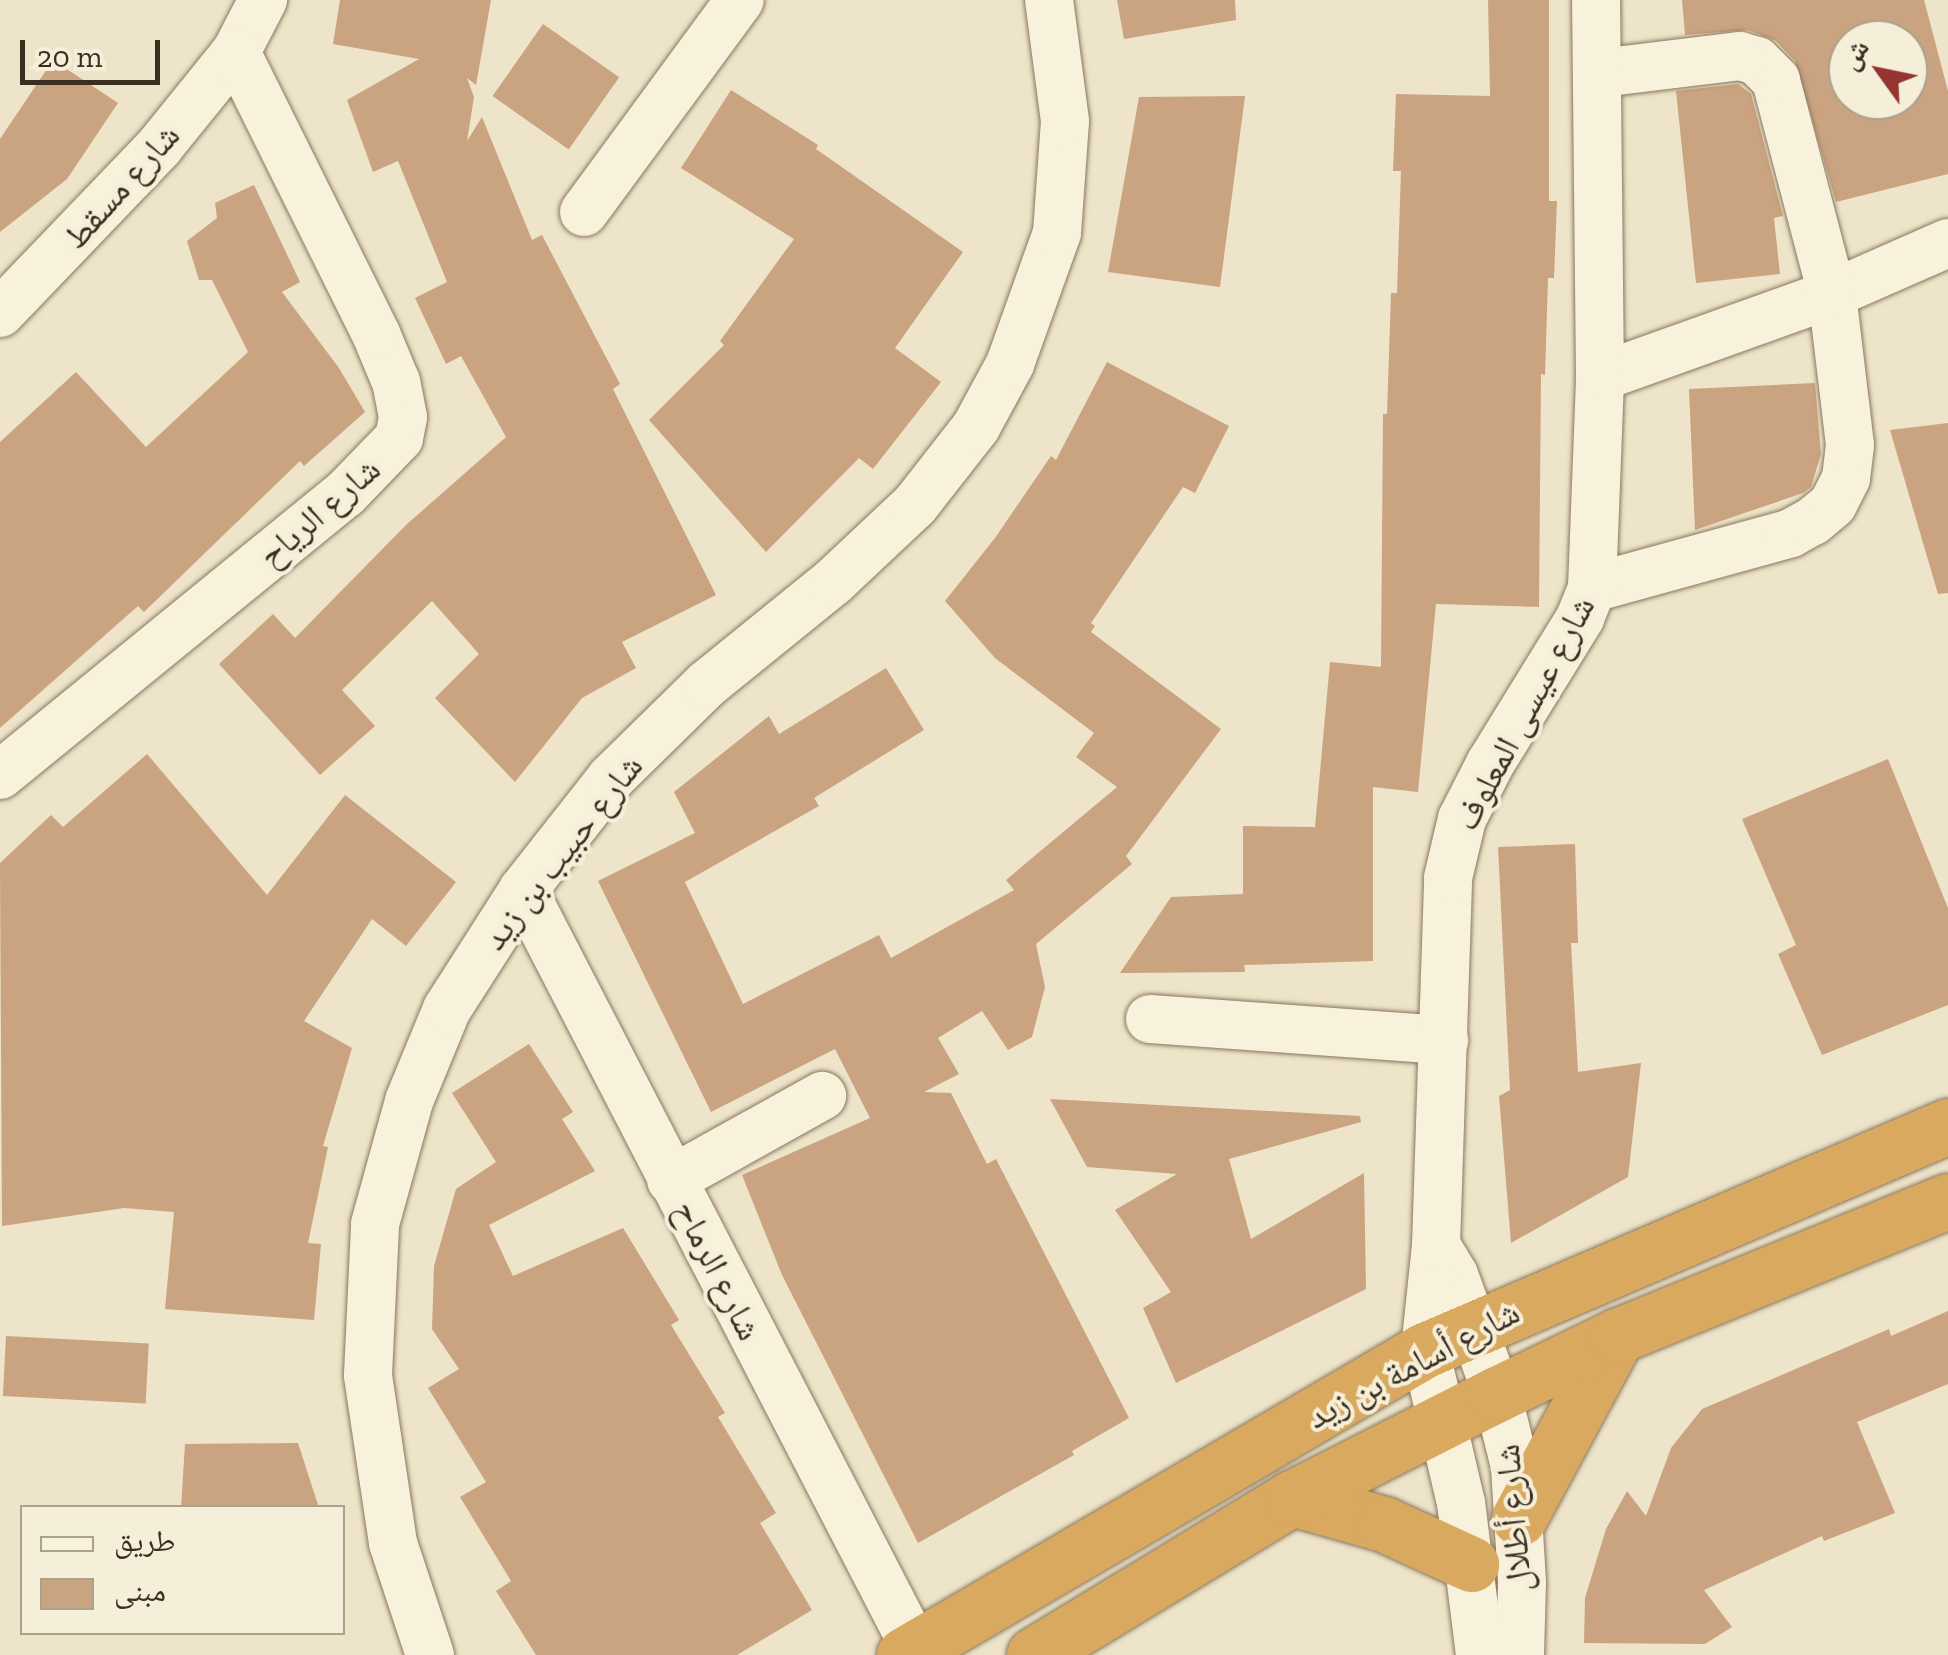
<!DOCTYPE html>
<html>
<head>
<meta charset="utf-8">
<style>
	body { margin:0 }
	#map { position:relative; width:1948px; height:1655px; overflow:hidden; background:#ede4c9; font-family:"Zilla Slab","Noto Naskh Arabic",serif }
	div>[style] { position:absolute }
	.building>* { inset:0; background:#caa380; transform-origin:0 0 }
	.roads { filter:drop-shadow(0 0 2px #89775e) drop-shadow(0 0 2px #89775e) }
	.minor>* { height:48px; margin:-24px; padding:0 24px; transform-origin:24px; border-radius:24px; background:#f8f1dc }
	.highway>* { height:55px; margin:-27.5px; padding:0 27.5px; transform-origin:27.5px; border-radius:27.5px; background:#d8a95e }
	span { translate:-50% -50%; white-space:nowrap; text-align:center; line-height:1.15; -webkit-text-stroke:8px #f5eed8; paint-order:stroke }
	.street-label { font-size:35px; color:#3a2e21 }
	.legend { position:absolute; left:20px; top:1505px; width:325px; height:130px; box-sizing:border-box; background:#f5eed8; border:2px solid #aaa18f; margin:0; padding:12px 18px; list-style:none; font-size:30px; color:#3a2e21 }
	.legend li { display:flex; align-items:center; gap:20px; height:50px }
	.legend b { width:50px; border:2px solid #aaa18f }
	.north { position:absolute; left:1828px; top:20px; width:100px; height:100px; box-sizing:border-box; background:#f5eed8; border:2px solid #aaa18f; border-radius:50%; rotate:303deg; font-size:28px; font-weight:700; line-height:40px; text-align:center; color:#3a2e21 }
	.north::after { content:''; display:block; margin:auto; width:35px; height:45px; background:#953530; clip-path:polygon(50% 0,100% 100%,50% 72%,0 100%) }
	.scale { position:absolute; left:20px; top:40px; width:140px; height:45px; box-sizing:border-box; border:5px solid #3a2e21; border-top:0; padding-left:12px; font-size:30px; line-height:35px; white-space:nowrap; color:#3a2e21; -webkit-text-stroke:8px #f5eed8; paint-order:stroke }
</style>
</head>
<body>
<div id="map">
	<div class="building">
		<i style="clip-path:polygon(340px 0,491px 0,476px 85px,467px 78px,474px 97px,467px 141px,482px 117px,532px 240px,542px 235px,620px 384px,613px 389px,716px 595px,622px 642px,636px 668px,582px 698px,515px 782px,435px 698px,479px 654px,432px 601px,342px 690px,375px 726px,320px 775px,219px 664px,273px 614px,295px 638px,406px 525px,506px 437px,461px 356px,446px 364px,415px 298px,447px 282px,398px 161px,373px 172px,347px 100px,419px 59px,333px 44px)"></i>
		<i style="clip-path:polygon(1117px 0,1235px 0,1236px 20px,1124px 39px)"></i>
		<i style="clip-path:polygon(1488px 0,1549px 0,1549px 201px,1557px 201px,1554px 278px,1548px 278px,1545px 375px,1541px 374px,1539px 607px,1436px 604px,1418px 792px,1373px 787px,1373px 961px,1244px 965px,1245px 972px,1120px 973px,1171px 897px,1243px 894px,1243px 826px,1315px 827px,1330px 662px,1381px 667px,1383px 414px,1387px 414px,1391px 293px,1397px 293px,1401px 171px,1393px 171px,1396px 94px,1490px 96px)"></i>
		<i style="clip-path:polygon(evenodd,1682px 0,1924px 0,1948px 91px,1948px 174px,1836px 202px,1795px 61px,1776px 41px,1748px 30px,1685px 35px,1682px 0,1848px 40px,1908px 40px,1908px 100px,1848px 100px,1848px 40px)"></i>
		<i style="left:543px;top:24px;width:93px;height:88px;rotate:35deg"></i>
		<i style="clip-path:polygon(53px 60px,118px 103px,67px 179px,0 232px,0 139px)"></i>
		<i style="clip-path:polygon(1738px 84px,1751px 94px,1783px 216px,1774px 218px,1780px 274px,1696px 283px,1676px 91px)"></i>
		<i style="clip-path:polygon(731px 90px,818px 145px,816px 149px,963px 252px,895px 348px,941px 382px,873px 469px,859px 458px,766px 552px,649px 420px,724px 345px,720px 341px,794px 239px,681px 168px)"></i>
		<i style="clip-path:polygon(1245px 96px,1220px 287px,1108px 272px,1139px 97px)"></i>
		<i style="clip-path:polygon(254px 185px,300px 282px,282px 292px,339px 368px,365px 412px,304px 466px,300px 461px,144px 612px,138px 606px,0 728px,0 442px,76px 372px,146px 447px,248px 352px,212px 280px,199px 280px,187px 241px,217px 218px,215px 203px)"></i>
		<i style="clip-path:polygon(1107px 362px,1229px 426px,1195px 493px,1183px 487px,1091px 623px,1095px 626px,1091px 632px,1221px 729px,1126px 856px,1132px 864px,1036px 944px,1045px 987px,1032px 1037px,1008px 1050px,982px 1011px,938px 1038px,959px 1074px,924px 1092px,951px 1093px,987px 1164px,996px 1159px,1129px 1418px,1072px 1451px,1074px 1455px,918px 1543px,782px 1275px,742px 1175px,870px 1118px,835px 1049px,711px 1112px,598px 881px,695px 833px,674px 792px,769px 716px,779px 734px,886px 668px,924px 730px,814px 798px,819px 806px,685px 882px,743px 1004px,879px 935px,891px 958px,1014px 890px,1006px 880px,1117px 787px,1076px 757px,1094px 733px,995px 658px,945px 601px,995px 538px,1051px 456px,1056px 460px)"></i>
		<i style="clip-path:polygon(1815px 383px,1821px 454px,1811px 487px,1803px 493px,1695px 530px,1689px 389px)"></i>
		<i style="clip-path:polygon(1948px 423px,1948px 593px,1938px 594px,1890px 430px)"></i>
		<i style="clip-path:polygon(147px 754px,267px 895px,345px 795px,456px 882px,406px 946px,372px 919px,304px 1021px,352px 1048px,323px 1146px,328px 1147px,308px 1243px,321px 1244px,314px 1320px,165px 1309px,174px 1212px,124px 1208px,2px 1226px,0 863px,51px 815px,63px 827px)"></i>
		<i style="clip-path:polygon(1888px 759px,1948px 908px,1948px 1005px,1822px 1055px,1778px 954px,1796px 945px,1742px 819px)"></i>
		<i style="clip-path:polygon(1575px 844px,1578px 943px,1571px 943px,1578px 1072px,1641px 1063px,1628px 1177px,1511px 1243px,1499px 1096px,1510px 1090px,1498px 847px)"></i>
		<i style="clip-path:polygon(529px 1044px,573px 1112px,562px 1119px,595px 1171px,489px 1225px,513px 1276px,623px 1228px,679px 1320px,671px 1325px,725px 1413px,718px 1417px,776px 1513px,760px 1523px,812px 1610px,737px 1655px,536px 1655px,496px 1591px,511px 1581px,460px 1497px,486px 1482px,428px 1388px,459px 1369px,432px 1329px,434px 1266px,456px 1189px,496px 1162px,452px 1093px)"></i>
		<i style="clip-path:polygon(1050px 1099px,1360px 1116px,1361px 1122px,1229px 1159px,1251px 1239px,1364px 1173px,1366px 1289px,1176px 1383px,1143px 1308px,1171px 1292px,1115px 1210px,1177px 1174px,1087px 1167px)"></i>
		<i style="clip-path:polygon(1948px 1311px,1948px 1384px,1857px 1422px,1895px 1513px,1824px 1541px,1822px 1536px,1704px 1590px,1732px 1627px,1705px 1644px,1584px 1643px,1585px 1598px,1606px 1529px,1627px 1491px,1646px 1516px,1671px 1448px,1702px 1409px,1889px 1329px,1891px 1336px)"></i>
		<i style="left:6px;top:1336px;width:143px;height:60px;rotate:3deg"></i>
		<i style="clip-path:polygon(298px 1443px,319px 1508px,181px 1508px,185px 1444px)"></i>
	</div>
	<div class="roads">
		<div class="minor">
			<i style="left:584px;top:212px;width:263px;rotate:-53.7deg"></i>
			<i style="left:0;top:313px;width:230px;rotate:-46.2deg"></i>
			<i style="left:159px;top:147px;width:122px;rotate:-51deg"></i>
			<i style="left:236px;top:52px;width:59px;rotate:-62.6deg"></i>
			<i style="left:1600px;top:377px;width:246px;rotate:-19.7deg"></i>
			<i style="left:1832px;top:294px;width:127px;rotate:-23.7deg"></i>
			<i style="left:1592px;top:588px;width:206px;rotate:-15.4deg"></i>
			<i style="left:1791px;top:533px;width:25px;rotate:-29deg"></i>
			<i style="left:1813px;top:521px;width:26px;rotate:-40deg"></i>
			<i style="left:1833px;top:504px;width:29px;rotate:-63deg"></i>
			<i style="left:1846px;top:478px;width:33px;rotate:-83deg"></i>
			<i style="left:1850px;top:445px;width:152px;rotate:-96.8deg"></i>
			<i style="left:1832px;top:294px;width:221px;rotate:-104.7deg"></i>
			<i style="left:1776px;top:80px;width:27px;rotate:-135deg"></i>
			<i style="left:1757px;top:61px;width:18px;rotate:-164deg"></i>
			<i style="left:1740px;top:56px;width:141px;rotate:173.1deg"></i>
			<i style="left:0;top:775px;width:445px;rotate:-39.2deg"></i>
			<i style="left:345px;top:494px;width:78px;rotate:-46deg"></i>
			<i style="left:399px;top:438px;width:21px;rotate:-79deg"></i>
			<i style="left:403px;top:417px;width:36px;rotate:-101deg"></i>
			<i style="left:396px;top:382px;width:52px;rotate:-112.6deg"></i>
			<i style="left:376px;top:334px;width:315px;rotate:-116.4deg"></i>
			<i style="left:523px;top:890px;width:853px;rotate:62.65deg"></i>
			<i style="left:1150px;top:1019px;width:295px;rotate:4.1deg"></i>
			<i style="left:671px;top:1180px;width:173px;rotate:-29.1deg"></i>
			<i style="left:1436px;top:1245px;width:35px;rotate:59deg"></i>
			<i style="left:1454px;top:1275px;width:127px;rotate:70.1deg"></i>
			<i style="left:1497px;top:1394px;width:75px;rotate:76.1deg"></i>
			<i style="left:1515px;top:1467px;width:116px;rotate:86.5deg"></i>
			<i style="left:1522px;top:1583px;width:72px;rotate:91.6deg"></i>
			<i style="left:430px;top:1655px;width:118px;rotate:-108.3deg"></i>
			<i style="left:393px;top:1543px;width:170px;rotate:-98.5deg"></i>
			<i style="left:368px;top:1375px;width:151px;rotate:-87.3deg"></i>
			<i style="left:375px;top:1224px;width:128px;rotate:-74.5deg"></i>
			<i style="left:409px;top:1101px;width:100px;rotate:-67.6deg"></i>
			<i style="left:447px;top:1009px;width:141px;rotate:-57.4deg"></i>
			<i style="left:523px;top:890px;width:142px;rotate:-51.8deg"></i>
			<i style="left:611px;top:778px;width:134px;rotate:-44.4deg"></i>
			<i style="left:707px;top:684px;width:162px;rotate:-39deg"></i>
			<i style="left:833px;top:582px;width:112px;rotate:-43.2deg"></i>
			<i style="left:915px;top:505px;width:99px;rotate:-52deg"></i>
			<i style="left:976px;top:427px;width:72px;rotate:-61.6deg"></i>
			<i style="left:1010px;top:364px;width:139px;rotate:-70.3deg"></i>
			<i style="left:1057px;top:233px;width:112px;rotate:-85.9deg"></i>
			<i style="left:1065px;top:121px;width:122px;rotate:-97.5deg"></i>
			<i style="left:1480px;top:1655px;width:153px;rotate:-97.1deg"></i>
			<i style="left:1461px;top:1503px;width:157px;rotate:-103.2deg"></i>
			<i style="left:1425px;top:1350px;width:106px;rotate:-84deg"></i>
			<i style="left:1436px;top:1245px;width:367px;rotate:-88.1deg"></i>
			<i style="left:1448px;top:878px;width:61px;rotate:-76.7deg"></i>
			<i style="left:1462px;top:819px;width:62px;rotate:-63deg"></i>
			<i style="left:1490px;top:764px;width:172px;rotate:-58.3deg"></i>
			<i style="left:1580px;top:618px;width:32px;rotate:-68deg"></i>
			<i style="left:1592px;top:588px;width:211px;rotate:-87.8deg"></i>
			<i style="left:1600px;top:377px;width:377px;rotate:-90.6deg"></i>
		</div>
		<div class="highway">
			<i style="left:1292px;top:1498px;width:96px;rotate:15.8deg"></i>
			<i style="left:1384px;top:1524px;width:96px;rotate:24.7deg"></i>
			<i style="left:1519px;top:1518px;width:207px;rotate:-61.7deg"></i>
			<i style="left:904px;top:1655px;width:604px;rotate:-30.35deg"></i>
			<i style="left:1425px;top:1350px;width:569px;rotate:-23.19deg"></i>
			<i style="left:1034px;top:1655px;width:302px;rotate:-31.3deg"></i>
			<i style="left:1292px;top:1498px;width:230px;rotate:-26.9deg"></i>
			<i style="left:1497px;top:1394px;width:133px;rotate:-25.8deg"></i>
			<i style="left:1617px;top:1336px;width:357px;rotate:-22.2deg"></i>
		</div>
	</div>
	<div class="street-label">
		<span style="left:121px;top:186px;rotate:-48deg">شارع مسقط</span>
		<span style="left:319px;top:512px;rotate:-41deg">شارع الرياح</span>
		<span style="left:1524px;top:713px;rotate:-62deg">شارع عيسى المعلوف</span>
		<span style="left:562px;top:852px;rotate:-52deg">شارع حبيب بن زيد</span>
		<span style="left:718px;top:1270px;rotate:63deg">شارع الرماح</span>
		<span style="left:1413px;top:1364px;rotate:-28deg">شارع أسامة بن زيد</span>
		<span style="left:1513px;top:1518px;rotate:-95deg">شارع أطلال</span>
	</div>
	<ul class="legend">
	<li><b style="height:12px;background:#f8f1dc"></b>طريق</li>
	<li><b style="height:28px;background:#caa380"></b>مبنى</li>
	</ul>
	<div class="north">ش</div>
	<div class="scale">20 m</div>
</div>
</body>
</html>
